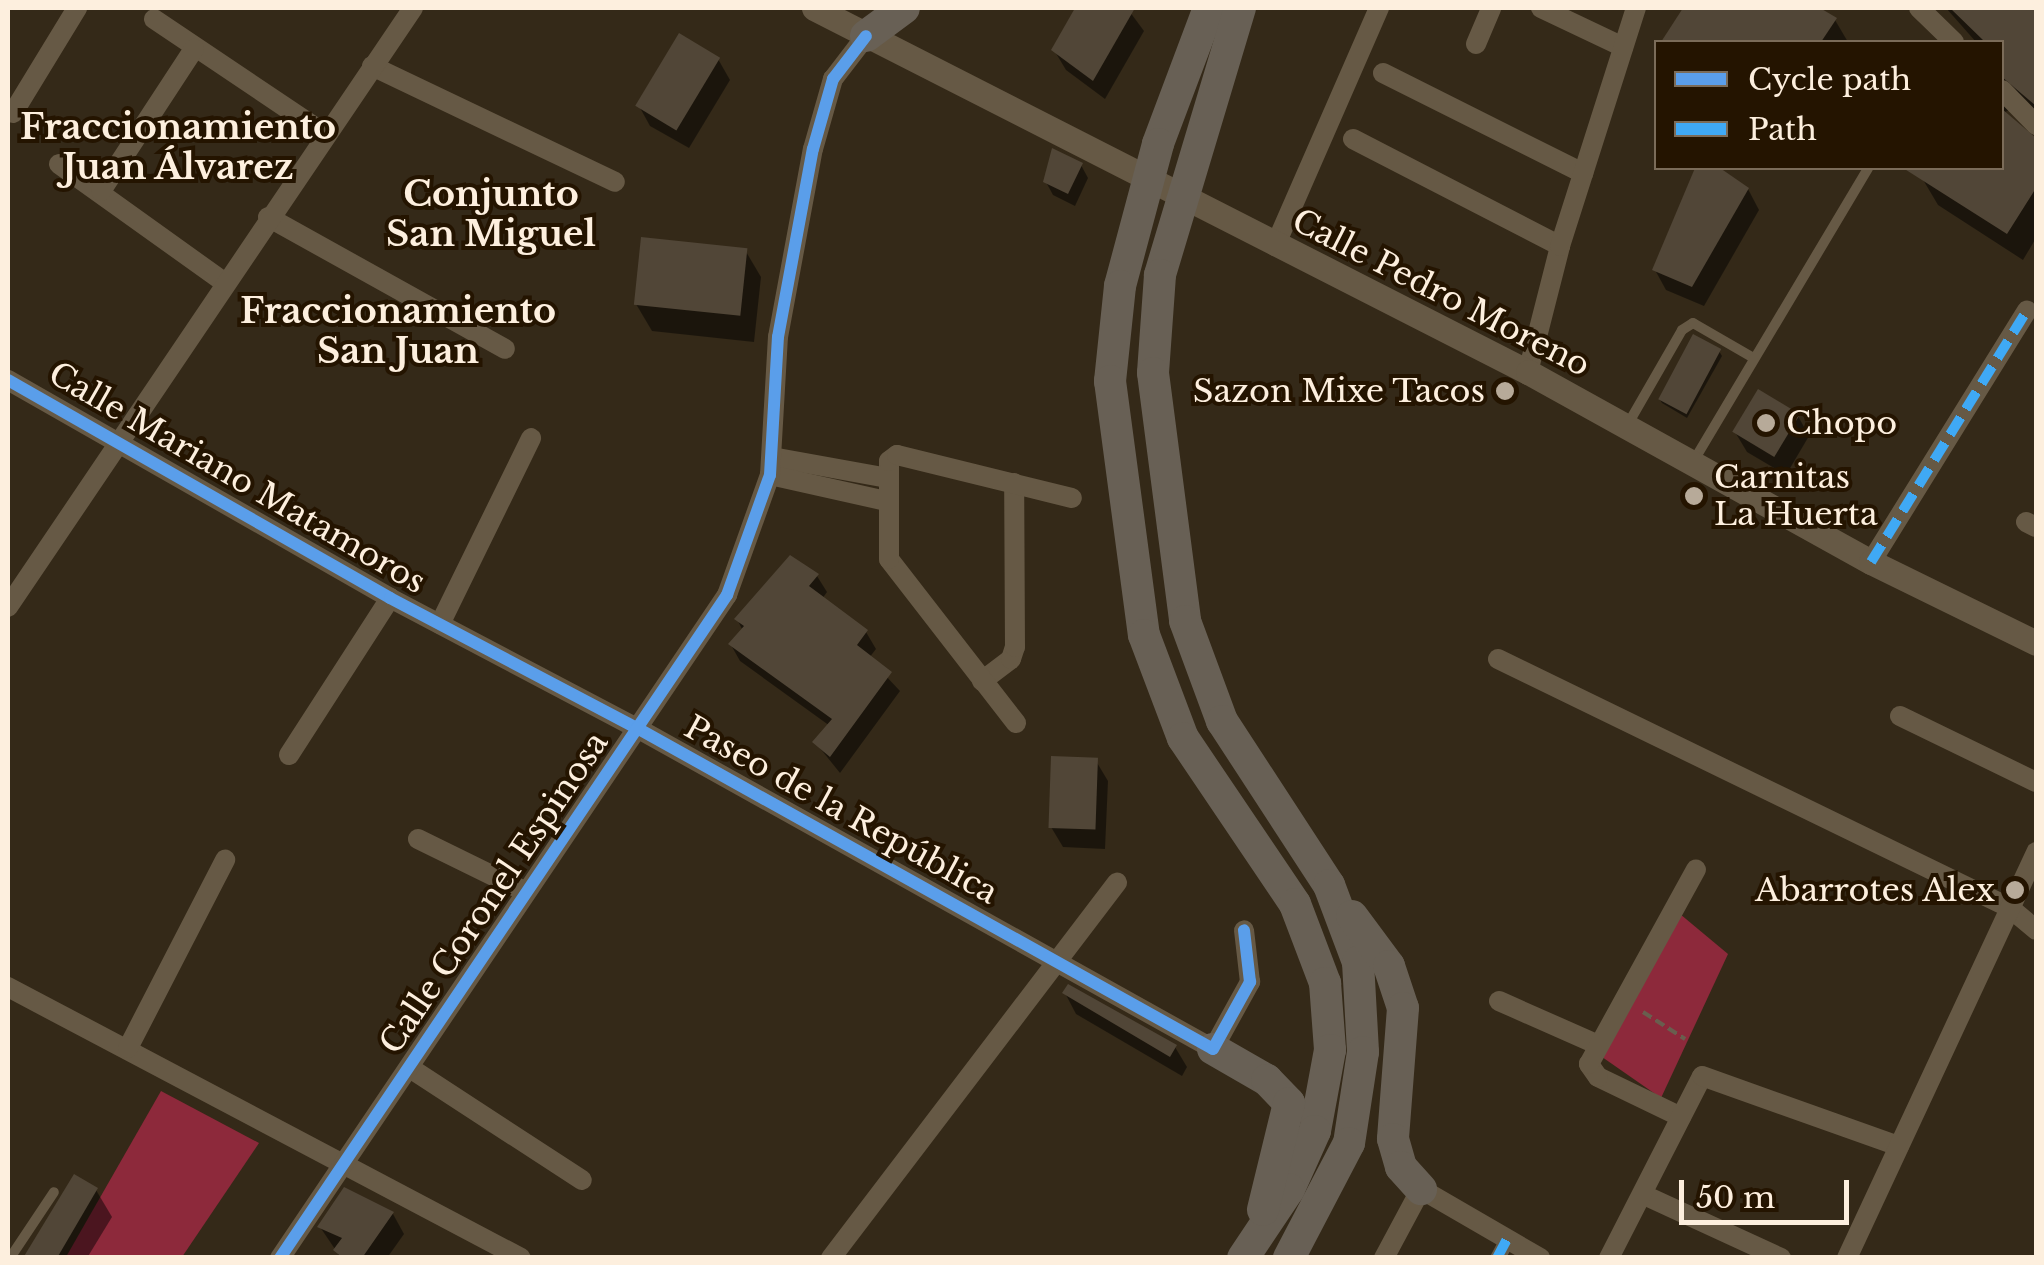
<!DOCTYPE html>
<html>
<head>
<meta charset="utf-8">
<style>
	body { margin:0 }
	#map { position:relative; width:2044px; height:1265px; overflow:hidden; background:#342918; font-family:"Libre Baskerville",serif }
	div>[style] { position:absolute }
	.green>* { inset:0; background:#8d293b }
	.shadow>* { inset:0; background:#0007 }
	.building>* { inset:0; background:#514637; transform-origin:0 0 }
	.path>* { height:4px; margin-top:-2px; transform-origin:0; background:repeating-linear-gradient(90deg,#695e4e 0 10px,transparent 0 15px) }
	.service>* { height:10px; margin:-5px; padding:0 5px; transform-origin:5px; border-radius:5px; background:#665945 }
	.pedestrian>* { height:15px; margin:-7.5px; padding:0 7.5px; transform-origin:7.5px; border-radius:7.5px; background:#665945 }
	.minor>* { height:20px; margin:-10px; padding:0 10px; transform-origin:10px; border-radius:10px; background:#665945 }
	.tertiary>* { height:25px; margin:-12.5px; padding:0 12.5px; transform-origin:12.5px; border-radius:12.5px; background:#665945 }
	.primary>* { height:32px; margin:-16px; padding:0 16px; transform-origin:16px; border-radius:16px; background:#686055 }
	.quiet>* { height:10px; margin-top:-5px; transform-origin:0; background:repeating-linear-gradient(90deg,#3fa9f5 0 20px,transparent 0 30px) }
	.cycleway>* { height:12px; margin:-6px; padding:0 6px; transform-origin:6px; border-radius:6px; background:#5a9eea }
	.dots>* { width:28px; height:28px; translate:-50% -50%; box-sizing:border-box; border:5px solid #241400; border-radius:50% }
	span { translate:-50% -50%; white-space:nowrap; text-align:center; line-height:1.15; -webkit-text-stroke:8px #241400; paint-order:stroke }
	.street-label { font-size:32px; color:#fdefde }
	.poi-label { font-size:32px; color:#fdefde }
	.right { translate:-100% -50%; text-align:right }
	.left { translate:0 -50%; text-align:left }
	.neighbourhood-label { font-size:35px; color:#fdefde; font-weight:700 }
	.frame { position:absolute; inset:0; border:10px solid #fdefde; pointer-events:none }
	.legend { position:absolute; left:1654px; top:40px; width:350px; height:130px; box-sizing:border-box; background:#241400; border:2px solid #7b6c59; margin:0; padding:12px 18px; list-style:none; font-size:30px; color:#fdefde }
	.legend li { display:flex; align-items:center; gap:20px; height:50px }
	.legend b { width:50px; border:2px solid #7b6c59 }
	.scale { position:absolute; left:1679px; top:1180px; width:170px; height:45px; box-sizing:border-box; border:5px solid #fdefde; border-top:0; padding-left:12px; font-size:30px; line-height:35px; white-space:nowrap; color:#fdefde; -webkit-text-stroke:8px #241400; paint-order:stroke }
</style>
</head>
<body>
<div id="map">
	<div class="green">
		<i style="clip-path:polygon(1674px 909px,1728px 954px,1661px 1098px,1592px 1050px)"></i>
		<i style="clip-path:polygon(161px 1091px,259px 1143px,182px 1257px,66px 1257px)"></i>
	</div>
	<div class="shadow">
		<i style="clip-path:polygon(1078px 8px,1127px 8px,1144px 31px,1105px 99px,1066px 70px,1054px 50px)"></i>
		<i style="clip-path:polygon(1686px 8px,1816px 8px,1835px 20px,1848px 42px,1664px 42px)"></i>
		<i style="clip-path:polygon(1946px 8px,2036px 8px,2036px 115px,2024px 103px,2003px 113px,2036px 143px,2036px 238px,2023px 260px,1938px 205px,1922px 178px,1930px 168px,2002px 168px,2002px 42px,1976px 42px)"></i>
		<i style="clip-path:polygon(718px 59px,730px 80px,689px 148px,650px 126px,639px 106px)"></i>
		<i style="clip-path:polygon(1054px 151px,1081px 165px,1088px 178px,1075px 206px,1053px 195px,1046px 182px)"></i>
		<i style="clip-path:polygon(1698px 168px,1715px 168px,1748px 189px,1759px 210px,1704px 306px,1666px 290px,1655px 270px)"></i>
		<i style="clip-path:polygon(745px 250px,761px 277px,754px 342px,652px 331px,636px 304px)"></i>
		<i style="clip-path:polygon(1719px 351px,1722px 356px,1687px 418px,1662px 403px,1659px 398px)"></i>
		<i style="clip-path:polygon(1798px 416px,1809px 436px,1786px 475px,1747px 452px,1735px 432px)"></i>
		<i style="clip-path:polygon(817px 576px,827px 592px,822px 599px,866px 632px,876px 649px,869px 658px,900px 691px,840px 773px,815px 742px,830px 726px,740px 661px,731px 645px,743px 631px,737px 619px)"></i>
		<i style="clip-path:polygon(1096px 761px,1108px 781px,1105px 849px,1063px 847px,1051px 827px)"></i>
		<i style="clip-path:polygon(1065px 993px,1175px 1047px,1187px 1067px,1182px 1076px,1076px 1014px)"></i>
		<i style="clip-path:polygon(96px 1190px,112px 1217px,87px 1258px,26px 1258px)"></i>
		<i style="clip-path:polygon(393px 1214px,404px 1234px,387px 1258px,341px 1258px,320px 1227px)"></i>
	</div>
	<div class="building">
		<i style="clip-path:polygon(1075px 8px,1135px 8px,1093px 81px,1051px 50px)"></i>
		<i style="clip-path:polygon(1683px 8px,1820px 8px,1837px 18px,1821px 42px,1661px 42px)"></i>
		<i style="clip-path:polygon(1950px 8px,2036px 8px,2036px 106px,2002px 77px,2002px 42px,1985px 42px)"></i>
		<i style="left:679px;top:33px;width:48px;height:85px;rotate:31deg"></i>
		<i style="clip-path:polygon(2002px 109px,2036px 138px,2036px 188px,2007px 234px,1903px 168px,2002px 168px)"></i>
		<i style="clip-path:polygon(1052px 148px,1083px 163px,1068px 194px,1043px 182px)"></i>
		<i style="clip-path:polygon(1695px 168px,1720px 168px,1749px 188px,1692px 287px,1652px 270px)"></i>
		<i style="left:641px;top:237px;width:107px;height:68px;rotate:6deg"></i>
		<i style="left:1693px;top:334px;width:32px;height:74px;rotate:28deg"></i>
		<i style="left:1758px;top:389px;width:49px;height:50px;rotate:31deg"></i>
		<i style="clip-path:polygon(790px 555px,819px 574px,809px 586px,868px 630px,857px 645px,892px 672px,830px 757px,812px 742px,832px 719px,728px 644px,744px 626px,734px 619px)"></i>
		<i style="left:1051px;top:756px;width:47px;height:72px;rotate:2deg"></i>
		<i style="clip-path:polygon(1068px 984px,1177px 1045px,1170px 1057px,1062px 993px)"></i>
		<i style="clip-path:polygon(74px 1174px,98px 1188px,57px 1258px,23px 1258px)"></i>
		<i style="clip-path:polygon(344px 1187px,394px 1212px,362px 1258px,343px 1258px,333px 1250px,342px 1238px,317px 1227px)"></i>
	</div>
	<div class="path">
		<i style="left:1643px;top:1012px;width:50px;rotate:32.7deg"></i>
	</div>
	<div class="service">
		<i style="left:1628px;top:424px;width:108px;rotate:-60.1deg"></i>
		<i style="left:1682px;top:330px;width:13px;rotate:-32deg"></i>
		<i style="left:1693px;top:323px;width:68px;rotate:30deg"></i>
		<i style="left:1693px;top:462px;width:342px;rotate:-59.2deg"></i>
		<i style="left:10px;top:1258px;width:79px;rotate:-56.3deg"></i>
	</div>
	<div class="pedestrian">
		<i style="left:1497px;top:1258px;width:21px;rotate:-62deg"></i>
	</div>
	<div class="minor">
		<i style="left:1541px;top:8px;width:91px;rotate:25.4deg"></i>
		<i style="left:1919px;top:8px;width:49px;rotate:44.2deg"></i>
		<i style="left:154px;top:19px;width:206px;rotate:33.9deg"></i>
		<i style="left:1476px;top:44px;width:39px;rotate:-67deg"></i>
		<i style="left:372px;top:66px;width:269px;rotate:25.5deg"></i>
		<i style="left:1383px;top:73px;width:224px;rotate:26.6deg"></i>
		<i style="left:2002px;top:90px;width:49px;rotate:45.8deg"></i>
		<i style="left:13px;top:113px;width:123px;rotate:-58.6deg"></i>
		<i style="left:1353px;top:139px;width:233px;rotate:27.3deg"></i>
		<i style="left:59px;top:164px;width:203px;rotate:35.6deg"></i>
		<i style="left:101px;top:191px;width:170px;rotate:-56.8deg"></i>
		<i style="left:268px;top:217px;width:271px;rotate:29.1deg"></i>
		<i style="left:1275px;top:246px;width:260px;rotate:-66.4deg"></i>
		<i style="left:1528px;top:372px;width:130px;rotate:-75.7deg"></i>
		<i style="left:1560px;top:246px;width:250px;rotate:-72.3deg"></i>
		<i style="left:8px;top:380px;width:440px;rotate:29.7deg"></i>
		<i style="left:390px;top:598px;width:279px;rotate:27.8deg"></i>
		<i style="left:637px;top:728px;width:659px;rotate:29.13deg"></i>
		<i style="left:1213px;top:1049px;width:77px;rotate:-61.1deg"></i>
		<i style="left:1250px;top:982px;width:52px;rotate:-96.6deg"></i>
		<i style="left:772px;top:457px;width:117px;rotate:10.3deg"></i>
		<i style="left:770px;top:475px;width:119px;rotate:12.6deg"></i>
		<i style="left:2026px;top:522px;width:11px;rotate:27deg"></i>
		<i style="left:1871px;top:562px;width:296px;rotate:-58.2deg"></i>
		<i style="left:8px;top:607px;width:723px;rotate:-55.94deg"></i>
		<i style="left:440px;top:624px;width:207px;rotate:-63.9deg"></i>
		<i style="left:1498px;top:659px;width:569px;rotate:25.93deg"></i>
		<i style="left:2010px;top:908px;width:34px;rotate:40deg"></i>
		<i style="left:982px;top:681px;width:36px;rotate:-37deg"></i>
		<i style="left:1011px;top:659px;width:13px;rotate:-72deg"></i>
		<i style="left:1015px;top:647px;width:164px;rotate:-90.3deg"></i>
		<i style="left:1900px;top:716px;width:151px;rotate:25.9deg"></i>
		<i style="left:1016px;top:723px;width:207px;rotate:-127.8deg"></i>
		<i style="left:889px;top:559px;width:98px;rotate:-90deg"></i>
		<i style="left:889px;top:461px;width:10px;rotate:-37deg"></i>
		<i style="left:897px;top:455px;width:180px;rotate:13.8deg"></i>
		<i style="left:289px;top:755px;width:187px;rotate:-57.2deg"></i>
		<i style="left:418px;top:839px;width:120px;rotate:26.1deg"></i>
		<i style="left:8px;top:987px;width:580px;rotate:27.85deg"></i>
		<i style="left:1499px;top:1001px;width:106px;rotate:23.9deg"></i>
		<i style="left:128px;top:1048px;width:212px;rotate:-62.7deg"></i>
		<i style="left:410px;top:1068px;width:205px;rotate:33.1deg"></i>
		<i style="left:1681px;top:1117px;width:92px;rotate:-154.3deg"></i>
		<i style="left:1598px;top:1077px;width:16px;rotate:-125deg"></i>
		<i style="left:1589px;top:1064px;width:222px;rotate:-61.2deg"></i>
		<i style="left:1644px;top:1195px;width:151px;rotate:24.7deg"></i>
		<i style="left:280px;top:1258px;width:800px;rotate:-56.01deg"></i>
		<i style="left:727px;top:595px;width:127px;rotate:-70.3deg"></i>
		<i style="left:770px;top:475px;width:138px;rotate:-86.7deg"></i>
		<i style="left:778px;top:337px;width:191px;rotate:-79.5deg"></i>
		<i style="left:813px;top:149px;width:73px;rotate:-74.1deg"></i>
		<i style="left:833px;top:79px;width:54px;rotate:-52.5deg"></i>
		<i style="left:831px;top:1258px;width:472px;rotate:-52.7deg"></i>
		<i style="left:1384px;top:1258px;width:78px;rotate:-61.8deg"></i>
		<i style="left:1421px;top:1189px;width:138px;rotate:30.1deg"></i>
		<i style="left:1609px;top:1258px;width:204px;rotate:-62.9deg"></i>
		<i style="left:1702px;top:1076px;width:209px;rotate:19.6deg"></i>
		<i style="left:1847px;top:1258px;width:448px;rotate:-65deg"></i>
	</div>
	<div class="tertiary">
		<i style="left:814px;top:8px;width:801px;rotate:27.01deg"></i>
		<i style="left:1528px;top:372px;width:392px;rotate:29deg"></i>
		<i style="left:1871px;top:562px;width:184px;rotate:26.1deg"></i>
	</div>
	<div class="primary">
		<i style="left:1209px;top:8px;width:145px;rotate:110.6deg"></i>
		<i style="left:1158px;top:144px;width:147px;rotate:105deg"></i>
		<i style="left:1120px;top:286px;width:96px;rotate:96deg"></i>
		<i style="left:1110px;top:381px;width:256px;rotate:82.4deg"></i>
		<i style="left:1144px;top:635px;width:110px;rotate:69.3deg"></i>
		<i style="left:1183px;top:738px;width:200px;rotate:56deg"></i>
		<i style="left:1295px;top:904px;width:85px;rotate:69.2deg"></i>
		<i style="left:1325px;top:983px;width:67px;rotate:85.7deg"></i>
		<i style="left:1330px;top:1050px;width:82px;rotate:100.5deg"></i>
		<i style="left:1315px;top:1131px;width:64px;rotate:114.1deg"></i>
		<i style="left:1289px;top:1189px;width:83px;rotate:123.7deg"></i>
		<i style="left:1240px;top:8px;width:279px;rotate:106.7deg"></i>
		<i style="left:1160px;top:275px;width:98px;rotate:94.1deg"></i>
		<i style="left:1153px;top:373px;width:250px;rotate:82.6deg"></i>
		<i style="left:1185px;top:621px;width:107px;rotate:69.7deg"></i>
		<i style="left:1222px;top:721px;width:196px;rotate:56.9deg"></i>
		<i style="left:1329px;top:885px;width:82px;rotate:69.4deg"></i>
		<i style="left:1358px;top:962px;width:90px;rotate:86.8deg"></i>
		<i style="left:1363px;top:1052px;width:92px;rotate:98.7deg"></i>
		<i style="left:1349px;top:1143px;width:130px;rotate:117.6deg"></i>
		<i style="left:866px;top:36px;width:47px;rotate:-36.4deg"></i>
		<i style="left:1352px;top:916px;width:62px;rotate:53.5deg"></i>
		<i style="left:1389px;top:966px;width:44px;rotate:71.6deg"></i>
		<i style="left:1403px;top:1008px;width:131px;rotate:94.4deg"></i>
		<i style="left:1393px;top:1139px;width:29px;rotate:74deg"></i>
		<i style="left:1401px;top:1167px;width:30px;rotate:48deg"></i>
		<i style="left:1213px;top:1049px;width:62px;rotate:29.9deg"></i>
		<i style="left:1267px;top:1080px;width:32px;rotate:46deg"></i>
		<i style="left:1289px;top:1103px;width:110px;rotate:103.7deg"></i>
	</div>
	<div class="quiet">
		<i style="left:1871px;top:562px;width:296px;rotate:-58.2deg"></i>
		<i style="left:1497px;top:1258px;width:21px;rotate:-62deg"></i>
	</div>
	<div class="cycleway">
		<i style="left:8px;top:380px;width:440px;rotate:29.7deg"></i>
		<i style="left:390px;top:598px;width:279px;rotate:27.8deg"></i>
		<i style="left:637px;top:728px;width:659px;rotate:29.13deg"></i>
		<i style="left:1213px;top:1049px;width:77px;rotate:-61.1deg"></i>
		<i style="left:1250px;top:982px;width:52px;rotate:-96.6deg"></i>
		<i style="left:280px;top:1258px;width:800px;rotate:-56.01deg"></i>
		<i style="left:727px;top:595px;width:127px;rotate:-70.3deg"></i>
		<i style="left:770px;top:475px;width:138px;rotate:-86.7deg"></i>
		<i style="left:778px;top:337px;width:191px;rotate:-79.5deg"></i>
		<i style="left:813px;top:149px;width:73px;rotate:-74.1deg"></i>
		<i style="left:833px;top:79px;width:54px;rotate:-52.5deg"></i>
	</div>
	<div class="dots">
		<i style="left:1505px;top:391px;background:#b7aa99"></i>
		<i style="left:1766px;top:423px;background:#b7aa99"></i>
		<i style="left:1694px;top:496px;background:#b7aa99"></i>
		<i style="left:2015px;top:890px;background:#b7aa99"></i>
	</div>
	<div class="street-label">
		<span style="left:1441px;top:293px;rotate:27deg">Calle Pedro Moreno</span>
		<span style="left:237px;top:478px;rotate:30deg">Calle Mariano Matamoros</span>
		<span style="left:841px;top:810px;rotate:29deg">Paseo de la República</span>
		<span style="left:494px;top:893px;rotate:-56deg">Calle Coronel Espinosa</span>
	</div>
	<div class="poi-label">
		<span class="right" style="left:1485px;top:391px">Sazon Mixe Tacos</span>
		<span class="left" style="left:1786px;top:423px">Chopo</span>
		<span class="left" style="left:1714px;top:496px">Carnitas<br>La Huerta</span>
		<span class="right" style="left:1995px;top:890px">Abarrotes Alex</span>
	</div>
	<div class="neighbourhood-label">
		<span style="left:178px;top:147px">Fraccionamiento<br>Juan Álvarez</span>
		<span style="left:491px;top:214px">Conjunto<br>San Miguel</span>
		<span style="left:398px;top:331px">Fraccionamiento<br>San Juan</span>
	</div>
	<div class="frame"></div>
	<ul class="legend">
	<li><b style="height:12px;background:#5a9eea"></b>Cycle path</li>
	<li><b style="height:12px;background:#3fa9f5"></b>Path</li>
	</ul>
	<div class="scale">50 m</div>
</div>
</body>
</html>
